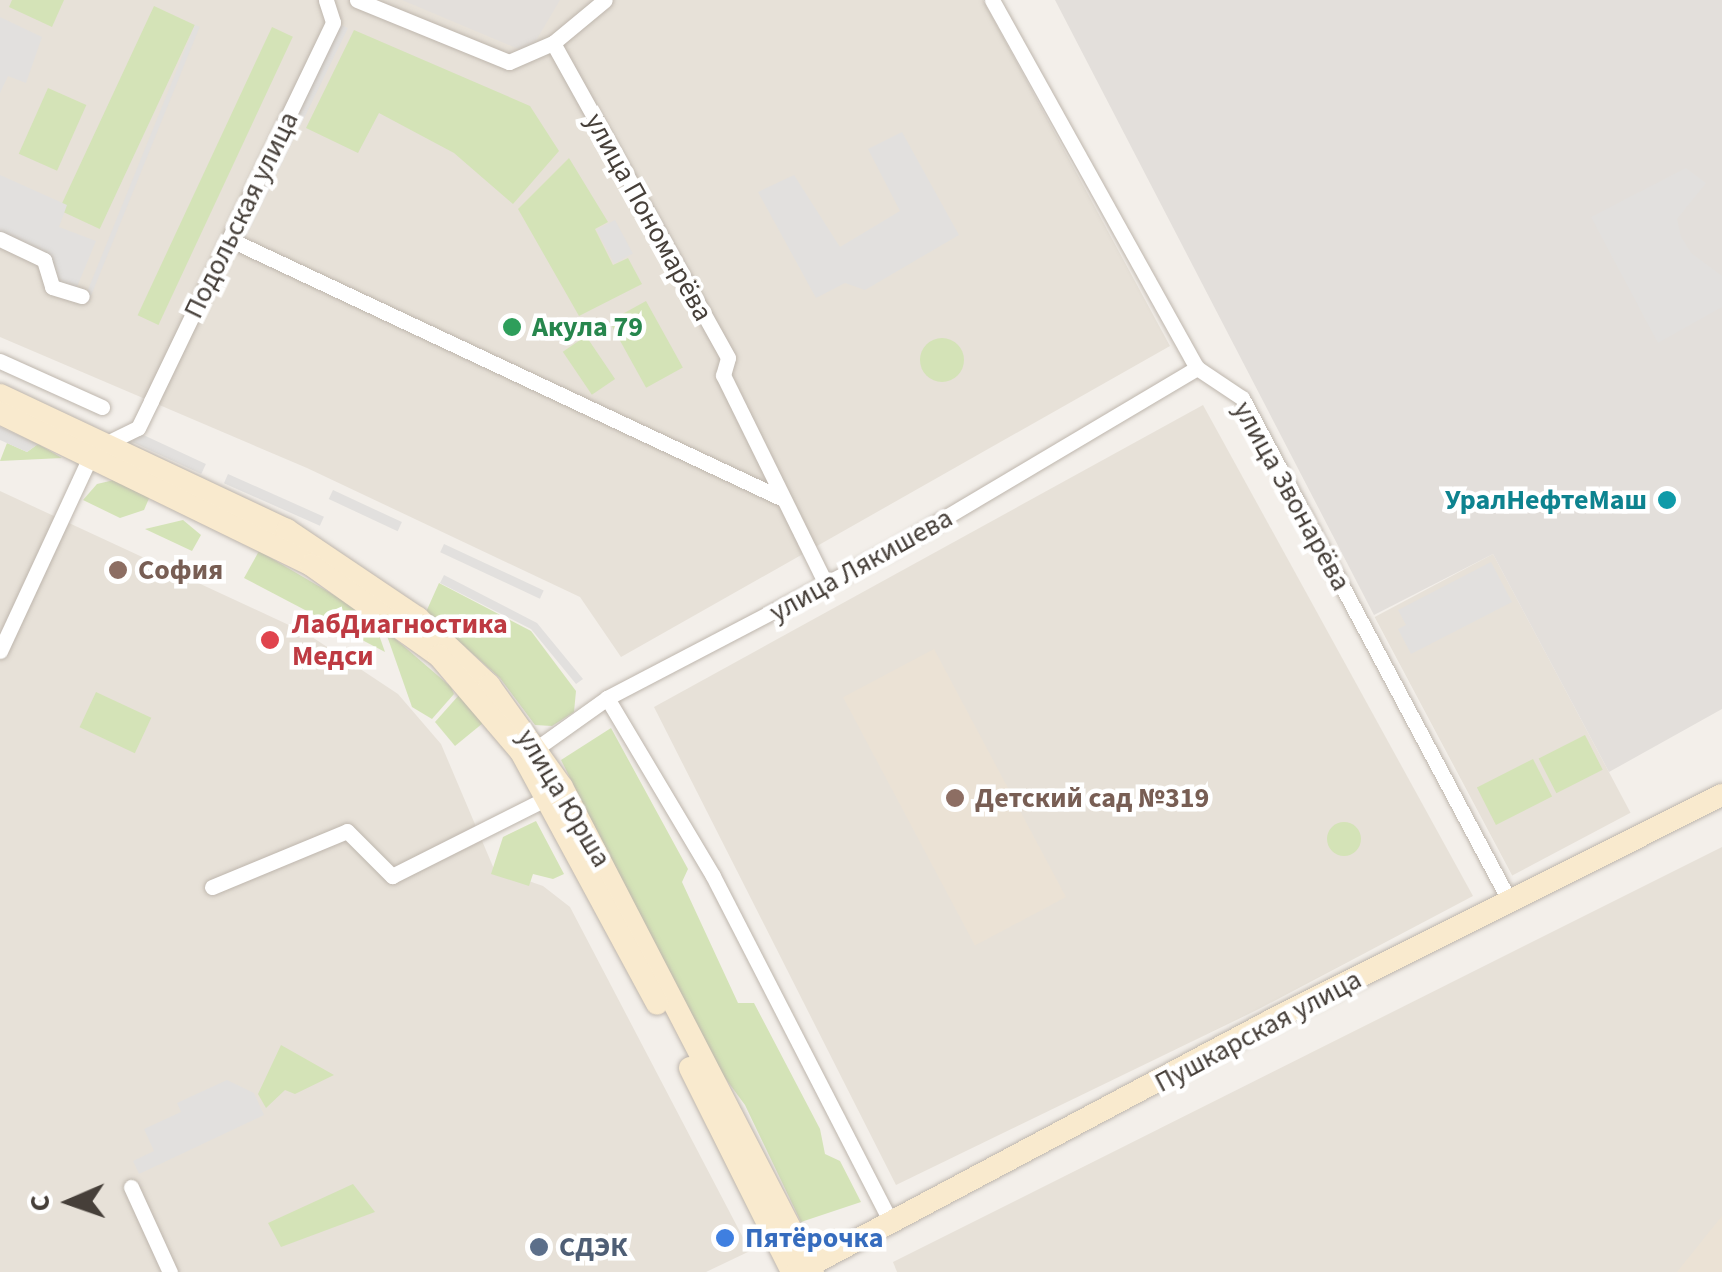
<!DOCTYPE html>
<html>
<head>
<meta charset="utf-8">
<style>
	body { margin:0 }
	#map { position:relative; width:1722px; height:1272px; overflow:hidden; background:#f3efea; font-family:"Source Sans 3",sans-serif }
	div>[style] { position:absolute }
	.residential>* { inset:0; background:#e7e1d8; transform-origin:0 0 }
	.industrial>* { inset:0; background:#e3dfdb }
	.education>* { inset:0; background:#ebe2d5; transform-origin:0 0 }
	.green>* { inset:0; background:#d4e3b7; transform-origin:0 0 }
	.round { border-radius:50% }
	.parking>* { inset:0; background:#e2e0de; transform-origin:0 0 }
	.roads { filter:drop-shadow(0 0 2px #beb6ad) drop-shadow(0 0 2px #beb6ad) }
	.street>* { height:15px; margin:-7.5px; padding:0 7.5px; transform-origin:7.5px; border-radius:7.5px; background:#fff }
	.secondary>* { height:22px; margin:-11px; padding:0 11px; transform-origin:11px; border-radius:11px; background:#f9eace }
	.dots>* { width:28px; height:28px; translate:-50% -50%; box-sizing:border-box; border:5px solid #fff; border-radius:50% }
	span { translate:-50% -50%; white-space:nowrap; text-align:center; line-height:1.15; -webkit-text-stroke:9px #fff; paint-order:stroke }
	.street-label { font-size:28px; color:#463f39 }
	.leisure-label { font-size:28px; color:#27864d; font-weight:700 }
	.left { translate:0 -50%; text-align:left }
	.culture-label { font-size:28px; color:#0d838f; font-weight:700 }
	.right { translate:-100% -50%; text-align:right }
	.education-label { font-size:28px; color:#785e54; font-weight:700 }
	.health-label { font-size:28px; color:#be3a42; font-weight:700 }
	.shop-label { font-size:28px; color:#366cbe; font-weight:700 }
	.service-label { font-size:28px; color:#4e5e75; font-weight:700 }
	.north { position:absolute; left:20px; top:1152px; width:100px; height:100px; -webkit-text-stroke:8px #fff; paint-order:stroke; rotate:268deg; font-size:28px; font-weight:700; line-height:40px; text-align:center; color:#463f39 }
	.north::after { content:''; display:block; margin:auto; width:35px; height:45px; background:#463f39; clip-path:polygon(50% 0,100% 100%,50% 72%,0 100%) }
</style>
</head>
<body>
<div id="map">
	<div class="residential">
		<i style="clip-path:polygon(0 0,983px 0,1170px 346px,621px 657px,580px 597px,307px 468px,0 337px)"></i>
		<i style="clip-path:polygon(1203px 405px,1473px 896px,1257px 1010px,896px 1185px,654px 707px)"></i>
		<i style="clip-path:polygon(0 491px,306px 633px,398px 694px,441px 744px,494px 869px,543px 886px,570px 907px,750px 1251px,706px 1272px,0 1272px)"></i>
		<i style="left:1493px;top:554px;width:293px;height:134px;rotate:62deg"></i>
		<i style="clip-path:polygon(1722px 847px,1722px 1272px,897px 1272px,893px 1262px)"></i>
	</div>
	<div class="industrial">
		<i style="clip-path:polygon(402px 0,560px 0,534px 44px,521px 50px)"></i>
		<i style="clip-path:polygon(1055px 0,1722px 0,1722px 709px,1609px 772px,1493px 554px,1374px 615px)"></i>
	</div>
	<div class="education">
		<i style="left:934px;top:649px;width:281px;height:103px;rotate:62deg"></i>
		<i style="clip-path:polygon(1722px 1216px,1722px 1272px,1677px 1272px)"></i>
	</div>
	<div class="green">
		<i style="clip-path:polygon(12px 0,64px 0,52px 27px,9px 7px)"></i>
		<i style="left:154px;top:6px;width:45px;height:225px;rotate:25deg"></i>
		<i style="left:272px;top:27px;width:23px;height:318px;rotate:25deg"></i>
		<i style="clip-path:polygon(354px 30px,530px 106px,559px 151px,513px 204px,454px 153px,379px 113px,358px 153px,306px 128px)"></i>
		<i style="left:48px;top:88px;width:42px;height:72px;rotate:24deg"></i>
		<i style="clip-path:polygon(569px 158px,608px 222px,595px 229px,613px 265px,628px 258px,642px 284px,579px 316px,518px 209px)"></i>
		<i style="left:646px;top:301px;width:76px;height:42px;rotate:61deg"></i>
		<i style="left:586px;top:336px;width:52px;height:28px;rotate:56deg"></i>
		<i class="round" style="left:920px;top:338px;width:44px;height:44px"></i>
		<i style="clip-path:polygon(7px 443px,27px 452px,38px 444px,62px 458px,0 461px)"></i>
		<i style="clip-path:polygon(114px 480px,150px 496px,144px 510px,120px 518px,83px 500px,97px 484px)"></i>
		<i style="clip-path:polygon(183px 520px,201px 535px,192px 551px,145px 529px)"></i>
		<i style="clip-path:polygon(259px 551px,373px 618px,385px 652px,244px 578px)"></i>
		<i style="clip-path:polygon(439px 583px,531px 631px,576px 691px,574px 712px,552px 726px,535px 725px,500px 678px,426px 612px)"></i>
		<i style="clip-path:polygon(385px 630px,451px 687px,454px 694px,432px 719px,412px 707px)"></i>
		<i style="left:96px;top:692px;width:61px;height:39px;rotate:25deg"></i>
		<i style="clip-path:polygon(459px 695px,483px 723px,455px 746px,435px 722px)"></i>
		<i style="clip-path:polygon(611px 728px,688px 869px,682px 882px,738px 1003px,754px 1003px,820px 1129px,825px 1154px,840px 1161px,861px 1202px,801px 1222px,745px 1105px,714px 1063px,561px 760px)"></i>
		<i style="left:1585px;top:735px;width:39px;height:52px;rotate:63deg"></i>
		<i style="left:1533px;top:759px;width:42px;height:63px;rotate:63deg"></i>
		<i style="clip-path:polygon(536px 821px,564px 874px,553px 879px,533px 874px,529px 886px,491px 874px,503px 837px)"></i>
		<i class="round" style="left:1327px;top:822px;width:34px;height:34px"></i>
		<i style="clip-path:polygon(281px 1045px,334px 1075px,295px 1094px,285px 1090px,266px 1108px,258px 1094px)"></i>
		<i style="clip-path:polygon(353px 1184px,375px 1212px,281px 1247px,268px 1223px)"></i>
	</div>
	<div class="parking">
		<i style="clip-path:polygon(0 17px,42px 37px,26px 83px,8px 76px,0 93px)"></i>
		<i style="clip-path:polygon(327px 19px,348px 28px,242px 245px,236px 242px)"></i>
		<i style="left:195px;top:25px;width:5px;height:294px;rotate:22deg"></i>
		<i style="clip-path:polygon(902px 132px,959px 235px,865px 290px,845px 283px,816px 298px,758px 192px,794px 175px,840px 247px,900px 211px,868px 149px)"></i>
		<i style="clip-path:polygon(1686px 168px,1706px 183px,1677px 219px,1681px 237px,1691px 253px,1722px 276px,1722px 307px,1658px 343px,1591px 217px)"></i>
		<i style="clip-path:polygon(0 175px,67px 205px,59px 227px,96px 241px,74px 294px,52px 287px,44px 260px,0 239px)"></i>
		<i style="left:615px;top:220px;width:38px;height:21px;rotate:62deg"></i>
		<i style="clip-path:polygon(0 427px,38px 444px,27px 452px,0 440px)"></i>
		<i style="left:137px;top:432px;width:76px;height:11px;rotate:25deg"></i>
		<i style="left:228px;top:474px;width:105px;height:10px;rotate:24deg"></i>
		<i style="left:333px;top:490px;width:76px;height:10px;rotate:25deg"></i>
		<i style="left:444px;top:544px;width:110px;height:9px;rotate:25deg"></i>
		<i style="clip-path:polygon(1491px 562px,1512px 602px,1411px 654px,1398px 629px,1406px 625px,1398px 610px)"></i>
		<i style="clip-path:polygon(444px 575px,537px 623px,583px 679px,576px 684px,531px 629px,440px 583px)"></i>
		<i style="clip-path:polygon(227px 1080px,254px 1093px,264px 1115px,139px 1174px,133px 1161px,154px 1151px,144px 1129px,181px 1112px,177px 1103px)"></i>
	</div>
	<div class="roads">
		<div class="street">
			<i style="left:357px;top:0;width:164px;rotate:22.2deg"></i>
			<i style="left:509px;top:62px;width:48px;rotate:-23.4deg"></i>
			<i style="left:553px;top:43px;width:67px;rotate:-39.6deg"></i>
			<i style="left:992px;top:0;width:421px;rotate:60.9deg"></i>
			<i style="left:1197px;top:368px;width:54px;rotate:33.7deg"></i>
			<i style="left:1242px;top:398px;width:569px;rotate:61.99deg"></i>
			<i style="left:553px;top:43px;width:360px;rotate:60.9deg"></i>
			<i style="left:728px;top:358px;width:18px;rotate:106deg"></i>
			<i style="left:723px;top:375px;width:233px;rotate:63.8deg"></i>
			<i style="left:0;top:239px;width:49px;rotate:25.5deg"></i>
			<i style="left:44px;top:260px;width:28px;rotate:73deg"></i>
			<i style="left:52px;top:287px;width:31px;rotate:17deg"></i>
			<i style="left:229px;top:239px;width:612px;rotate:25.14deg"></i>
			<i style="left:0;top:361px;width:112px;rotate:24.3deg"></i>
			<i style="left:107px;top:443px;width:34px;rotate:-26deg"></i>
			<i style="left:138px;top:428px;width:30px;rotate:-64deg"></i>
			<i style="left:151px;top:401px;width:420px;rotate:-64.3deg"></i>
			<i style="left:333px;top:22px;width:23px;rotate:-108deg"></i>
			<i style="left:0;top:651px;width:216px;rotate:-65.1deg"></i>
			<i style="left:607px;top:698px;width:207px;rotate:59.2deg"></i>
			<i style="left:713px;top:876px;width:389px;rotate:62.8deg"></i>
			<i style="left:530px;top:753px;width:95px;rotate:-35.5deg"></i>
			<i style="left:607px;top:698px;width:322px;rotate:-27.6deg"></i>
			<i style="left:892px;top:549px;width:355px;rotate:-30.7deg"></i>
			<i style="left:212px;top:887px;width:146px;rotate:-22.5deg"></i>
			<i style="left:347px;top:831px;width:64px;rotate:45deg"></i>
			<i style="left:392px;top:876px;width:178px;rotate:-26.7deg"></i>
			<i style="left:131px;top:1187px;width:94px;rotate:65.4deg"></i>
		</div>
		<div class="secondary">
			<i style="left:0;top:395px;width:317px;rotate:25.2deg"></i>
			<i style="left:287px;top:530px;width:158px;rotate:33.9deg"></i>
			<i style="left:418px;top:618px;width:98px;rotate:43.3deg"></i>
			<i style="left:489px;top:685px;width:125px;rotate:54.4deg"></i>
			<i style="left:562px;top:787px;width:546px;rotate:62.64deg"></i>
			<i style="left:0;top:413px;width:346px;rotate:26deg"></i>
			<i style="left:311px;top:565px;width:157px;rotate:35.4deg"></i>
			<i style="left:439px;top:656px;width:126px;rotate:49.5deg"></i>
			<i style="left:521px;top:752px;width:286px;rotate:61.6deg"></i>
			<i style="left:690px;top:1068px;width:228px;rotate:63.4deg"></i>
			<i style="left:797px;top:1272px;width:535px;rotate:-27.95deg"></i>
			<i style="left:1270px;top:1021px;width:505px;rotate:-26.57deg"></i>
		</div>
	</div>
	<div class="dots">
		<i style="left:512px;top:327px;background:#2e9e5b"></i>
		<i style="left:1667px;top:500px;background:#0f9aa8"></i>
		<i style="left:118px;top:570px;background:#8d6e63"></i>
		<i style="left:270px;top:640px;background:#e0444e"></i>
		<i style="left:955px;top:798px;background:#8d6e63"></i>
		<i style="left:725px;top:1238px;background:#3f7fe0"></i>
		<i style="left:539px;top:1247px;background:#5c6f8a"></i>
	</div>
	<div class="street-label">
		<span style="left:241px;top:215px;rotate:-64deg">Подольская улица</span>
		<span style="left:649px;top:217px;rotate:61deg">улица Пономарёва</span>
		<span style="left:1292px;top:496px;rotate:61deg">улица Звонарёва</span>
		<span style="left:861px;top:565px;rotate:-29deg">улица Лякишева</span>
		<span style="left:564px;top:798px;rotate:59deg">улица Юрша</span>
		<span style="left:1258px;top:1031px;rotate:-28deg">Пушкарская улица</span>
	</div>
	<div class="leisure-label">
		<span class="left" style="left:532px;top:327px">Акула 79</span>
	</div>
	<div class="culture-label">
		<span class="right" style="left:1647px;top:500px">УралНефтеМаш</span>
	</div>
	<div class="education-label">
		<span class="left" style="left:138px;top:570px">София</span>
		<span class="left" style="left:975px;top:798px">Детский сад №319</span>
	</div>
	<div class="health-label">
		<span class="left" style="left:292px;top:640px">ЛабДиагностика<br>Медси</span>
	</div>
	<div class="shop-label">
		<span class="left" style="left:745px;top:1238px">Пятёрочка</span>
	</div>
	<div class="service-label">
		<span class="left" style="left:559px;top:1247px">СДЭК</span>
	</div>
	<div class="north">С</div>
</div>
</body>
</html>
